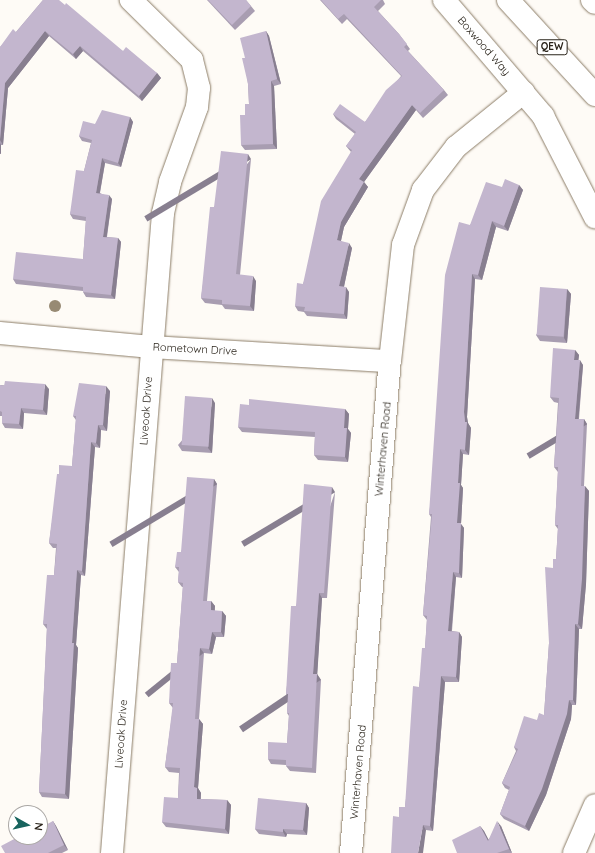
<!DOCTYPE html>
<html>
<head>
<meta charset="utf-8">
<style>
	body { margin:0 }
	#map { position:relative; width:595px; height:853px; overflow:hidden; background:#fefbf6; font-family:Quicksand,sans-serif }
	div>[style] { position:absolute }
	.roads { filter:drop-shadow(0 0 1px #8c7d67) drop-shadow(0 0 1px #8c7d67) }
	.minor>* { height:22px; margin:-11px; padding:0 11px; transform-origin:11px; border-radius:11px; background:#fff }
	.highway>* { height:22px; margin:-11px; padding:0 11px; transform-origin:11px; border-radius:11px; background:#fff }
	.trees>* { width:12px; height:12px; margin:-6px; border-radius:50%; background:#978a73 }
	.wall>* { inset:0; background:#a89db1 }
	.shaded-wall>* { inset:0; background:#887f90; transform-origin:0 0 }
	.building>* { inset:0; background:#c3b6ce; transform-origin:0 0 }
	span { translate:-50% -50%; white-space:nowrap; text-align:center; line-height:1.15; -webkit-text-stroke:3.5px #fff; paint-order:stroke }
	.shield-label span { padding:1px 3px; background:#fff; border:1px solid; border-radius:3px; -webkit-text-stroke-width:0 }
	.shield-label { font-size:10px; color:#2a241b; font-weight:700 }
	.street-label { font-size:11px; color:#2a241b }
	.north { position:absolute; left:8px; top:805px; width:40px; height:40px; box-sizing:border-box; background:#fff; border:1px solid #aaa7a4; border-radius:50%; rotate:98deg; font-size:11px; font-weight:700; line-height:16px; text-align:center; color:#2a241b }
	.north::after { content:''; display:block; margin:auto; width:14px; height:18px; background:#18645e; clip-path:polygon(50% 0,100% 100%,50% 72%,0 100%) }
</style>
</head>
<body>
<div id="map">
	<div class="roads">
		<div class="minor">
			<i style="left:444px;top:0;width:153px;rotate:49.5deg"></i>
			<i style="left:543px;top:116px;width:114px;rotate:62.8deg"></i>
			<i style="left:0;top:333px;width:152px;rotate:5.3deg"></i>
			<i style="left:151px;top:347px;width:239px;rotate:3.4deg"></i>
			<i style="left:112px;top:853px;width:642px;rotate:-85.44deg"></i>
			<i style="left:163px;top:213px;width:32px;rotate:-77deg"></i>
			<i style="left:170px;top:182px;width:80px;rotate:-70.2deg"></i>
			<i style="left:197px;top:107px;width:19px;rotate:-84deg"></i>
			<i style="left:199px;top:88px;width:29px;rotate:-104deg"></i>
			<i style="left:192px;top:60px;width:86px;rotate:-135.5deg"></i>
			<i style="left:351px;top:853px;width:494px;rotate:-85.5deg"></i>
			<i style="left:390px;top:361px;width:117px;rotate:-83.6deg"></i>
			<i style="left:403px;top:245px;width:59px;rotate:-70deg"></i>
			<i style="left:423px;top:190px;width:54px;rotate:-52.5deg"></i>
			<i style="left:456px;top:147px;width:87px;rotate:-39deg"></i>
			<i style="left:574px;top:853px;width:52px;rotate:-66.4deg"></i>
		</div>
		<div class="highway">
			<i style="left:508px;top:0;width:129px;rotate:47.5deg"></i>
			<i style="left:592px;top:0;width:4px;rotate:45deg"></i>
		</div>
	</div>
	<div class="trees">
		<i style="left:55px;top:306px"></i>
	</div>
	<div class="wall">
		<i style="clip-path:polygon(43px 0,157px 73px,161px 78px,142px 101px,83px 51px,76px 59px,49px 36px,8px 88px,3px 145px,1px 145px,1px 154px,0 154px,0 47px,16px 32px)"></i>
		<i style="clip-path:polygon(207px 0,246px 0,255px 11px,235px 30px)"></i>
		<i style="clip-path:polygon(320px 0,383px 0,385px 4px,378px 11px,399px 34px,410px 49px,408px 51px,444px 90px,448px 95px,423px 118px,416px 110px,364px 182px,368px 187px,344px 227px,341px 241px,352px 248px,344px 287px,349px 292px,347px 319px,307px 316px,304px 312px,298px 311px,295px 306px,351px 152px,346px 146px,355px 134px,336px 119px,333px 114px,365px 122px,401px 76px,347px 19px,342px 24px)"></i>
		<i style="clip-path:polygon(266px 31px,269px 36px,281px 84px,274px 86px,277px 149px,245px 150px,241px 145px,245px 115px,249px 104px,248px 84px,245px 58px)"></i>
		<i style="clip-path:polygon(130px 117px,133px 122px,121px 167px,105px 163px,100px 193px,112px 199px,107px 237px,118px 238px,121px 242px,115px 299px,86px 297px,83px 292px,83px 291px,16px 284px,13px 279px,83px 259px,86px 221px,73px 219px,70px 214px,84px 171px,91px 143px,82px 141px,79px 136px,95px 124px)"></i>
		<i style="clip-path:polygon(251px 159px,240px 275px,256px 281px,254px 311px,225px 309px,222px 305px,205px 303px,201px 298px,214px 207px)"></i>
		<i style="clip-path:polygon(519px 185px,523px 190px,508px 231px,496px 227px,482px 280px,475px 279px,467px 417px,468px 423px,471px 428px,469px 455px,463px 454px,461px 485px,463px 488px,461px 524px,464px 528px,462px 578px,456px 577px,452px 631px,459px 632px,462px 637px,459px 682px,445px 682px,433px 831px,426px 830px,399px 817px,405px 807px,419px 687px,425px 648px,427px 620px,423px 615px,431px 517px,429px 514px,470px 225px,502px 187px)"></i>
		<i style="clip-path:polygon(567px 289px,571px 294px,567px 343px,540px 341px,536px 335px)"></i>
		<i style="clip-path:polygon(575px 350px,579px 355px,578px 360px,583px 365px,579px 419px,584px 419px,587px 424px,584px 486px,589px 491px,586px 584px,582px 629px,579px 629px,576px 705px,572px 705px,571px 719px,546px 795px,529px 831px,504px 819px,500px 814px,509px 790px,505px 788px,502px 783px,516px 751px,514px 747px,537px 720px,544px 715px,549px 643px,553px 568px,556px 559px,558px 529px,555px 525px,558px 472px,554px 467px,558px 403px,554px 402px,550px 397px)"></i>
		<i style="clip-path:polygon(0 385px,49px 389px,47px 415px,24px 413px,23px 429px,5px 428px,2px 423px,2px 416px,0 416px)"></i>
		<i style="clip-path:polygon(110px 391px,107px 431px,101px 430px,100px 448px,95px 447px,85px 576px,81px 575px,76px 645px,78px 648px,69px 799px,42px 797px,39px 792px,47px 629px,43px 624px,54px 575px,56px 548px,53px 548px,49px 543px,59px 474px,72px 466px,76px 420px,73px 416px)"></i>
		<i style="clip-path:polygon(215px 403px,212px 453px,182px 451px,178px 445px)"></i>
		<i style="clip-path:polygon(345px 409px,349px 414px,348px 429px,351px 433px,348px 462px,318px 460px,314px 455px,315px 437px,242px 432px,238px 427px)"></i>
		<i style="clip-path:polygon(214px 479px,217px 484px,207px 601px,211px 601px,215px 606px,215px 611px,222px 611px,226px 616px,224px 637px,216px 637px,212px 654px,204px 653px,199px 719px,203px 724px,198px 788px,201px 793px,201px 799px,227px 800px,231px 805px,229px 834px,166px 827px,162px 822px,178px 798px,179px 773px,169px 772px,165px 767px,173px 708px,169px 703px,177px 663px,183px 587px,182px 587px,178px 582px,179px 572px,175px 567px,181px 552px)"></i>
		<i style="clip-path:polygon(335px 492px,327px 598px,322px 598px,317px 674px,321px 680px,316px 773px,290px 771px,286px 766px,286px 765px,271px 764px,268px 759px,287px 743px,289px 716px,287px 713px,288px 697px,286px 694px,296px 606px)"></i>
		<i style="clip-path:polygon(306px 803px,309px 808px,307px 835px,287px 834px,286px 837px,259px 834px,255px 829px)"></i>
		<i style="clip-path:polygon(53px 821px,56px 826px,68px 850px,62px 853px,5px 853px,40px 837px)"></i>
		<i style="clip-path:polygon(480px 826px,484px 831px,488px 840px,501px 826px,512px 853px,457px 853px)"></i>
	</div>
	<div class="shaded-wall">
		<i style="clip-path:polygon(45px 31px,49px 36px,8px 88px,3px 145px,0 140px,5px 83px)"></i>
		<i style="clip-path:polygon(266px 31px,269px 36px,281px 84px,277px 79px)"></i>
		<i style="clip-path:polygon(80px 46px,83px 51px,76px 59px,73px 54px)"></i>
		<i style="clip-path:polygon(157px 73px,161px 78px,142px 101px,139px 96px)"></i>
		<i style="clip-path:polygon(271px 81px,274px 86px,277px 149px,273px 144px)"></i>
		<i style="clip-path:polygon(412px 105px,416px 110px,364px 182px,368px 187px,344px 227px,340px 245px,337px 240px,341px 222px,359px 179px)"></i>
		<i style="clip-path:polygon(130px 117px,133px 122px,121px 167px,118px 163px)"></i>
		<i style="clip-path:polygon(0 143px,1px 145px,1px 154px,0 153px)"></i>
		<i style="left:248px;top:154px;width:6px;height:121px;rotate:59deg"></i>
		<i style="clip-path:polygon(102px 158px,105px 163px,99px 197px,96px 193px)"></i>
		<i style="clip-path:polygon(519px 185px,523px 190px,508px 231px,504px 226px)"></i>
		<i style="clip-path:polygon(109px 195px,112px 199px,106px 241px,103px 237px)"></i>
		<i style="clip-path:polygon(492px 221px,496px 227px,482px 280px,478px 275px)"></i>
		<i style="clip-path:polygon(118px 238px,121px 242px,115px 299px,111px 295px)"></i>
		<i style="clip-path:polygon(349px 243px,352px 248px,343px 291px,339px 286px)"></i>
		<i style="clip-path:polygon(472px 274px,475px 279px,467px 417px,468px 423px,471px 428px,469px 455px,465px 450px,465px 422px,464px 412px)"></i>
		<i style="clip-path:polygon(253px 276px,256px 281px,254px 311px,250px 306px)"></i>
		<i style="clip-path:polygon(346px 287px,349px 292px,347px 319px,344px 314px)"></i>
		<i style="clip-path:polygon(567px 289px,571px 294px,567px 343px,564px 338px)"></i>
		<i style="clip-path:polygon(575px 350px,579px 355px,578px 365px,574px 360px)"></i>
		<i style="clip-path:polygon(580px 360px,583px 365px,578px 424px,575px 419px)"></i>
		<i style="clip-path:polygon(45px 384px,49px 389px,47px 415px,43px 410px)"></i>
		<i style="clip-path:polygon(106px 386px,110px 391px,107px 431px,103px 425px)"></i>
		<i style="clip-path:polygon(212px 398px,215px 403px,212px 453px,208px 448px)"></i>
		<i style="clip-path:polygon(21px 408px,24px 413px,23px 429px,19px 424px)"></i>
		<i style="clip-path:polygon(345px 409px,349px 414px,348px 429px,351px 433px,348px 462px,345px 457px,344px 428px)"></i>
		<i style="left:584px;top:419px;width:6px;height:67px;rotate:59deg"></i>
		<i style="clip-path:polygon(98px 425px,101px 430px,100px 448px,96px 443px)"></i>
		<i style="clip-path:polygon(91px 442px,95px 447px,85px 576px,82px 571px)"></i>
		<i style="clip-path:polygon(460px 449px,463px 454px,461px 485px,463px 488px,461px 524px,464px 528px,462px 578px,459px 573px,457px 523px,458px 483px)"></i>
		<i style="left:214px;top:479px;width:6px;height:122px;rotate:59deg"></i>
		<i style="clip-path:polygon(585px 486px,589px 491px,586px 584px,582px 629px,578px 624px)"></i>
		<i style="left:332px;top:487px;width:6px;height:106px;rotate:59deg"></i>
		<i style="clip-path:polygon(77px 570px,81px 575px,76px 645px,78px 648px,69px 799px,65px 794px,72px 643px)"></i>
		<i style="clip-path:polygon(453px 572px,456px 577px,451px 636px,448px 631px)"></i>
		<i style="clip-path:polygon(319px 593px,322px 598px,317px 679px,313px 674px)"></i>
		<i style="clip-path:polygon(211px 601px,215px 606px,214px 615px,211px 610px)"></i>
		<i style="clip-path:polygon(222px 611px,226px 616px,224px 637px,221px 632px)"></i>
		<i style="clip-path:polygon(575px 624px,579px 629px,576px 705px,573px 700px)"></i>
		<i style="clip-path:polygon(212px 632px,216px 637px,212px 654px,209px 649px)"></i>
		<i style="clip-path:polygon(459px 632px,462px 637px,459px 682px,456px 677px)"></i>
		<i style="left:200px;top:648px;width:6px;height:71px;rotate:51deg"></i>
		<i style="left:317px;top:674px;width:7px;height:94px;rotate:56deg"></i>
		<i style="clip-path:polygon(441px 676px,445px 682px,433px 831px,430px 826px)"></i>
		<i style="clip-path:polygon(569px 700px,572px 705px,571px 719px,546px 795px,529px 831px,525px 826px)"></i>
		<i style="clip-path:polygon(199px 719px,203px 724px,198px 788px,201px 793px,200px 804px,197px 799px,194px 787px)"></i>
		<i style="clip-path:polygon(227px 800px,231px 805px,229px 834px,225px 829px)"></i>
		<i style="clip-path:polygon(306px 803px,309px 808px,307px 835px,303px 830px)"></i>
		<i style="clip-path:polygon(53px 821px,56px 826px,68px 850px,64px 845px)"></i>
		<i style="clip-path:polygon(497px 821px,501px 826px,512px 853px,509px 849px)"></i>
		<i style="clip-path:polygon(423px 825px,426px 830px,423px 853px,418px 853px)"></i>
		<i style="clip-path:polygon(480px 826px,484px 831px,492px 846px,488px 841px)"></i>
		<i style="clip-path:polygon(283px 829px,287px 834px,286px 837px,283px 832px)"></i>
	</div>
	<div class="building">
		<i style="clip-path:polygon(43px 0,59px 0,65px 5px,66px 3px,123px 51px,126px 47px,157px 73px,139px 96px,80px 46px,73px 54px,45px 31px,5px 83px,0 139px,0 47px,13px 29px,16px 32px)"></i>
		<i style="clip-path:polygon(208px 0,246px 0,251px 6px,232px 25px)"></i>
		<i style="clip-path:polygon(321px 0,381px 0,374px 7px,399px 34px,407px 44px,404px 47px,444px 90px,420px 113px,412px 105px,359px 179px,364px 182px,341px 222px,337px 240px,349px 243px,339px 286px,346px 287px,344px 314px,304px 311px,305px 307px,295px 306px,297px 283px,303px 284px,321px 201px,352px 150px,346px 146px,356px 132px,333px 114px,340px 104px,365px 122px,386px 90px,402px 76px,344px 14px,338px 19px)"></i>
		<i style="clip-path:polygon(266px 31px,277px 79px,271px 81px,273px 144px,241px 145px,240px 115px,245px 115px,245px 104px,249px 104px,248px 84px,242px 58px,245px 58px,240px 38px)"></i>
		<i style="clip-path:polygon(102px 110px,130px 117px,118px 163px,102px 158px,96px 193px,109px 195px,103px 237px,118px 238px,111px 295px,83px 292px,83px 287px,13px 279px,16px 252px,83px 259px,86px 217px,70px 214px,76px 170px,84px 171px,92px 140px,79px 136px,83px 121px,95px 124px)"></i>
		<i style="clip-path:polygon(221px 151px,248px 154px,236px 274px,253px 276px,250px 306px,222px 304px,222px 300px,201px 298px,210px 207px,214px 207px)"></i>
		<i style="clip-path:polygon(505px 179px,519px 185px,504px 226px,492px 221px,478px 275px,472px 274px,464px 412px,465px 422px,467px 422px,465px 450px,460px 449px,458px 483px,460px 483px,457px 523px,461px 523px,459px 573px,453px 572px,448px 631px,459px 632px,456px 677px,441px 676px,430px 826px,423px 825px,418px 853px,391px 853px,393px 816px,399px 817px,399px 807px,405px 807px,413px 686px,419px 687px,422px 648px,425px 648px,427px 616px,423px 615px,432px 514px,429px 514px,445px 275px,459px 222px,470px 225px,486px 182px,502px 187px)"></i>
		<i style="left:540px;top:287px;width:27px;height:48px;rotate:4deg"></i>
		<i style="clip-path:polygon(553px 348px,575px 350px,574px 360px,580px 360px,575px 419px,584px 419px,581px 486px,585px 486px,582px 579px,578px 624px,575px 624px,573px 700px,569px 700px,567px 714px,542px 789px,525px 826px,500px 814px,510px 787px,502px 783px,518px 749px,514px 747px,524px 716px,537px 720px,539px 713px,544px 715px,549px 643px,545px 567px,553px 568px,553px 559px,556px 559px,558px 525px,555px 525px,558px 467px,554px 467px,559px 398px,550px 397px)"></i>
		<i style="clip-path:polygon(5px 381px,45px 384px,43px 410px,21px 408px,19px 424px,2px 423px,2px 412px,0 411px,0 385px,4px 386px)"></i>
		<i style="clip-path:polygon(79px 383px,106px 386px,103px 425px,98px 425px,96px 443px,91px 442px,82px 571px,77px 570px,72px 643px,74px 643px,65px 794px,39px 792px,47px 624px,43px 624px,47px 575px,54px 575px,57px 544px,49px 543px,57px 474px,59px 474px,59px 465px,72px 466px,76px 416px,73px 416px)"></i>
		<i style="left:185px;top:396px;width:27px;height:49px;rotate:4deg"></i>
		<i style="clip-path:polygon(249px 399px,345px 409px,344px 428px,347px 428px,345px 457px,314px 455px,315px 432px,238px 427px,240px 404px,249px 405px)"></i>
		<i style="clip-path:polygon(187px 477px,214px 479px,203px 601px,211px 601px,211px 610px,222px 611px,221px 632px,212px 632px,209px 649px,200px 648px,195px 719px,199px 719px,194px 787px,197px 788px,197px 799px,227px 800px,225px 829px,162px 822px,164px 797px,178px 798px,180px 768px,165px 767px,173px 703px,169px 703px,171px 663px,177px 663px,183px 583px,178px 582px,179px 567px,175px 567px,177px 552px,181px 552px)"></i>
		<i style="clip-path:polygon(304px 484px,332px 487px,324px 593px,319px 593px,313px 674px,317px 674px,312px 768px,286px 766px,286px 760px,268px 759px,268px 742px,287px 743px,289px 713px,287px 713px,288px 694px,286px 694px,291px 606px,296px 606px)"></i>
		<i style="clip-path:polygon(258px 798px,306px 803px,303px 830px,283px 829px,283px 832px,255px 829px)"></i>
		<i style="clip-path:polygon(53px 821px,64px 845px,48px 853px,5px 853px,1px 846px,18px 837px,40px 837px,40px 828px)"></i>
		<i style="clip-path:polygon(497px 821px,509px 849px,497px 853px,457px 853px,452px 840px,480px 826px,488px 841px)"></i>
	</div>
	<div class="shield-label">
		<span style="left:552px;top:47px">QEW</span>
	</div>
	<div class="street-label">
		<span style="left:484px;top:46px;rotate:49deg">Boxwood Way</span>
		<span style="left:195px;top:349px;rotate:3deg">Rometown Drive</span>
		<span style="left:146px;top:411px;rotate:-86deg">Liveoak Drive</span>
		<span style="left:383px;top:449px;rotate:-85deg">Winterhaven Road</span>
		<span style="left:121px;top:734px;rotate:-86deg">Liveoak Drive</span>
		<span style="left:358px;top:772px;rotate:-85deg">Winterhaven Road</span>
	</div>
	<div class="north">N</div>
</div>
</body>
</html>
